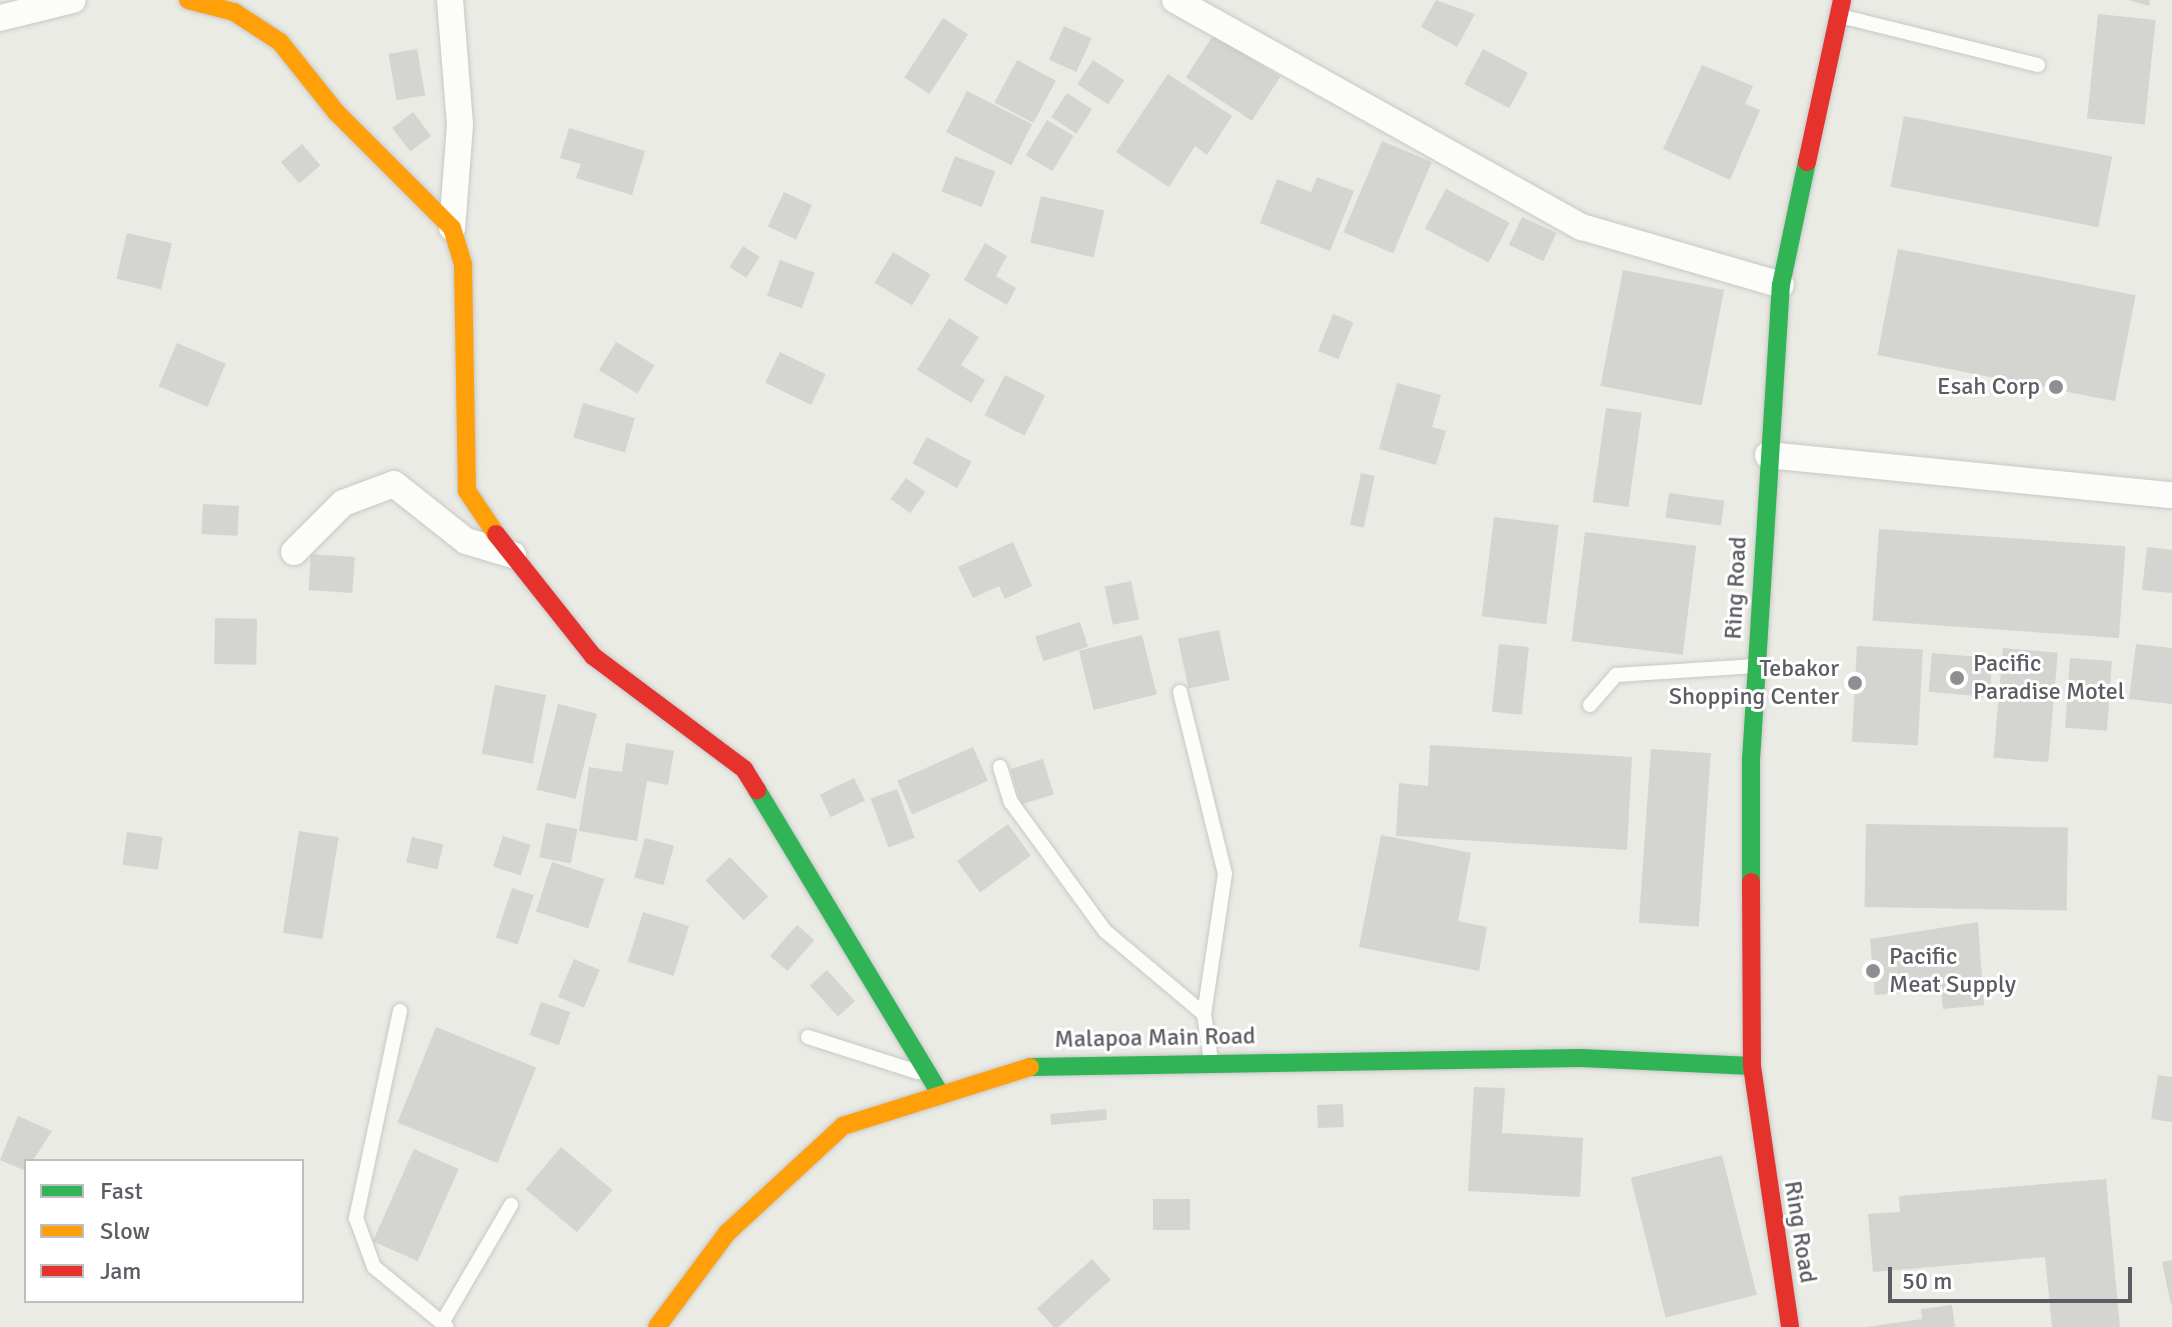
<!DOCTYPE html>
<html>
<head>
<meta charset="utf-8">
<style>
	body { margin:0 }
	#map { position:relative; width:2172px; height:1327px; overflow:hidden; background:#ebebe5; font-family:Signika,sans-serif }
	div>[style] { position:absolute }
	.building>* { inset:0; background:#d4d4d0; transform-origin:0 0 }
	.roads { filter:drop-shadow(0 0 2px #c7c8c6) drop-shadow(0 0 2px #c7c8c6) }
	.lane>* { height:14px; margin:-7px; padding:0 7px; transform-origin:7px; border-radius:7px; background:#fcfcfb }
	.street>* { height:26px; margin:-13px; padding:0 13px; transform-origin:13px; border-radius:13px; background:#fcfcfb }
	.fast>* { height:18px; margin:-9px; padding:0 9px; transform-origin:9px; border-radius:9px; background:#30b455 }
	.slow>* { height:18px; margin:-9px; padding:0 9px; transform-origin:9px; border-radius:9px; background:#ff9f0a }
	.jam>* { height:18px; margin:-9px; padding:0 9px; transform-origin:9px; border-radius:9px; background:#e5322d }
	.dots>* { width:22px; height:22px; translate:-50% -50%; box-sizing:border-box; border:4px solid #fff; border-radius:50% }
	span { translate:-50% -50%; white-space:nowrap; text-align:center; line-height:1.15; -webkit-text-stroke:6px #fff; paint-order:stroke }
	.poi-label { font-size:24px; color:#5b5d63 }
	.right { translate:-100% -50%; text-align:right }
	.left { translate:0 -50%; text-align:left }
	.street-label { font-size:24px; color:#5b5d63 }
	.legend { position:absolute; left:24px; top:1159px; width:280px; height:144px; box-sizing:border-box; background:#fff; border:2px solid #bdbec1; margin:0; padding:10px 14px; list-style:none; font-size:24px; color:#5b5d63 }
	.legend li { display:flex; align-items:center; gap:16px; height:40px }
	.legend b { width:40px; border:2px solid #bdbec1 }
	.scale { position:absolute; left:1888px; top:1267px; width:244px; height:36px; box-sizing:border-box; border:4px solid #5b5d63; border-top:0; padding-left:10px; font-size:24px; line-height:28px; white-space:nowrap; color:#5b5d63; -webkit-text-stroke:6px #fff; paint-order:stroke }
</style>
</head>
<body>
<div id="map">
	<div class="building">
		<i style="clip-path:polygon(1436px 0,1475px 14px,1457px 47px,1421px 27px)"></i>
		<i style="clip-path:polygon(2128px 0,2150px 0,2149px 6px)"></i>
		<i style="left:2098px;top:14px;width:58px;height:105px;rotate:6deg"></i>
		<i style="left:943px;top:18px;width:30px;height:71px;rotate:33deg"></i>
		<i style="left:1064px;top:26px;width:30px;height:37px;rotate:24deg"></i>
		<i style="left:1214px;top:34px;width:79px;height:52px;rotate:33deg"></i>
		<i style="left:417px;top:49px;width:47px;height:29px;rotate:80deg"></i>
		<i style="left:1483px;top:49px;width:51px;height:40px;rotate:28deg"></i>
		<i style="left:1017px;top:60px;width:44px;height:48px;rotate:28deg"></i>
		<i style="left:1093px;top:60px;width:37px;height:29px;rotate:33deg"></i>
		<i style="clip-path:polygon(1702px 65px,1753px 86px,1745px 104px,1760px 110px,1730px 180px,1663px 149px)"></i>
		<i style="clip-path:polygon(1168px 74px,1232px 116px,1207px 155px,1195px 146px,1169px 187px,1116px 152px)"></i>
		<i style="left:967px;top:91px;width:73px;height:46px;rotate:27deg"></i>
		<i style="left:1067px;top:93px;width:30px;height:29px;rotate:33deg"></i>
		<i style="left:413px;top:112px;width:30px;height:26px;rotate:53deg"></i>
		<i style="left:1904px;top:116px;width:212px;height:72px;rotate:11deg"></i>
		<i style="left:1047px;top:120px;width:31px;height:41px;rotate:31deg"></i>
		<i style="clip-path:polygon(569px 128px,645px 151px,632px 195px,576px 178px,581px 164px,560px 158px)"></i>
		<i style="left:1382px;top:141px;width:54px;height:99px;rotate:23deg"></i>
		<i style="left:302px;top:144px;width:28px;height:28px;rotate:49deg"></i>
		<i style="left:955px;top:156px;width:43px;height:38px;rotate:21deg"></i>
		<i style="clip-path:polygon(1317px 177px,1354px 191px,1330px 251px,1260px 223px,1277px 179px,1311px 192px)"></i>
		<i style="left:1446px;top:189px;width:72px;height:45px;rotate:28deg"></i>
		<i style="left:784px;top:192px;width:31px;height:38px;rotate:25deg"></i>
		<i style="left:1041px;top:196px;width:65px;height:48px;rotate:13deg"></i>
		<i style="left:1522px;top:217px;width:38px;height:31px;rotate:25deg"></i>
		<i style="left:127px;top:233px;width:46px;height:47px;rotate:13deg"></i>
		<i style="clip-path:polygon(985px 243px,1007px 256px,996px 276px,1016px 288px,1007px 305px,964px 280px)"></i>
		<i style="left:743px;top:246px;width:20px;height:25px;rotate:33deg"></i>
		<i style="left:1898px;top:249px;width:242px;height:108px;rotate:11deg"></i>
		<i style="left:893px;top:252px;width:44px;height:36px;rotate:31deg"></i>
		<i style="left:780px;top:260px;width:37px;height:38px;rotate:20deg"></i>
		<i style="left:1623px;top:270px;width:103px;height:118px;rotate:11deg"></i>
		<i style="left:1333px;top:314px;width:22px;height:40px;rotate:22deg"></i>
		<i style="clip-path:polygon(949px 318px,979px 337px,961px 365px,985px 380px,971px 403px,917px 370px)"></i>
		<i style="left:616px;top:342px;width:45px;height:33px;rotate:31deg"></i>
		<i style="left:177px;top:343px;width:53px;height:47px;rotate:23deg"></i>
		<i style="left:780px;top:352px;width:51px;height:34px;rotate:26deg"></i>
		<i style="left:1005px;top:375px;width:45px;height:45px;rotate:27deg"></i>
		<i style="clip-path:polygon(1397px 383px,1441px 395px,1432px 427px,1446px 431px,1436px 465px,1379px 449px)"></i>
		<i style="left:583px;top:403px;width:54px;height:36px;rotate:16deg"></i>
		<i style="left:1606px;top:408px;width:36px;height:95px;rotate:8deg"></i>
		<i style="left:927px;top:437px;width:51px;height:30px;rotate:29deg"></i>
		<i style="left:1361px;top:473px;width:14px;height:53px;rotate:12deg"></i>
		<i style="left:906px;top:478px;width:24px;height:26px;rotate:36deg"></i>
		<i style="left:1669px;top:493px;width:56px;height:25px;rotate:8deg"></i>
		<i style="left:203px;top:504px;width:36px;height:30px;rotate:3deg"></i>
		<i style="left:1494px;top:517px;width:65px;height:100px;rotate:7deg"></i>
		<i style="left:1879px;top:529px;width:247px;height:92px;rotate:4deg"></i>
		<i style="left:1585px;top:532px;width:112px;height:110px;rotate:7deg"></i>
		<i style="clip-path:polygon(1013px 542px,1032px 586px,1005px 599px,999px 586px,973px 598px,958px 567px)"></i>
		<i style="clip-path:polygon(2147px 547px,2172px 550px,2172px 593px,2142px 590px)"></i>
		<i style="left:311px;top:554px;width:44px;height:36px;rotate:4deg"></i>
		<i style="left:1131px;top:581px;width:39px;height:27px;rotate:78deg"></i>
		<i style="left:215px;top:618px;width:42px;height:46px;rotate:1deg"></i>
		<i style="left:1080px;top:622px;width:26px;height:47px;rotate:72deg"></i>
		<i style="left:1219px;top:630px;width:51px;height:42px;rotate:78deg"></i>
		<i style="left:1142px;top:635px;width:61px;height:65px;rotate:76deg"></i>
		<i style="left:1499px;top:644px;width:30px;height:68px;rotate:6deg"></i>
		<i style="clip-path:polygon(2136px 644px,2172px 648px,2172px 704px,2129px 699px)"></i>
		<i style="left:1857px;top:646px;width:66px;height:96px;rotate:3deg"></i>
		<i style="left:2003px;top:648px;width:55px;height:110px;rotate:5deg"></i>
		<i style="left:1932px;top:653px;width:61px;height:39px;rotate:5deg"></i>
		<i style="left:2070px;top:658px;width:42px;height:70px;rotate:4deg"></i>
		<i style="left:495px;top:685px;width:52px;height:70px;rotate:11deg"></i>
		<i style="left:558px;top:704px;width:40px;height:88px;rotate:14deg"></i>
		<i style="clip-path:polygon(626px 743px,674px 751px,668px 785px,647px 781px,637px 841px,579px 831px,589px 767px,622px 772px)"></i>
		<i style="clip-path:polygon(1430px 745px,1632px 757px,1627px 850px,1396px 836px,1399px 783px,1428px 786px)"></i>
		<i style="left:973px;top:747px;width:37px;height:83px;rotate:66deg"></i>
		<i style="left:1651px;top:749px;width:60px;height:174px;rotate:4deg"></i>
		<i style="left:1043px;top:759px;width:37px;height:34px;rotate:73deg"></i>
		<i style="left:854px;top:778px;width:25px;height:38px;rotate:64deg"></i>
		<i style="left:897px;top:789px;width:52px;height:28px;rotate:70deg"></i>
		<i style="left:546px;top:823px;width:32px;height:35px;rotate:11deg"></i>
		<i style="left:1008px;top:824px;width:39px;height:63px;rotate:54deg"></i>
		<i style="left:1866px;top:824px;width:202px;height:83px;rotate:1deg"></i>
		<i style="left:299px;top:831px;width:40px;height:103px;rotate:9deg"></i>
		<i style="left:127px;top:832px;width:36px;height:33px;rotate:8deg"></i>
		<i style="clip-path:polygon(1381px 835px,1471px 853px,1458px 921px,1487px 927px,1479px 971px,1359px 947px)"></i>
		<i style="left:503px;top:836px;width:29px;height:32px;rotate:18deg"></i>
		<i style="left:412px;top:837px;width:32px;height:26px;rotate:13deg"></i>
		<i style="left:645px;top:838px;width:30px;height:41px;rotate:15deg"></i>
		<i style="left:730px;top:857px;width:55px;height:34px;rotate:46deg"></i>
		<i style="left:552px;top:862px;width:55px;height:52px;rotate:18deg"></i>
		<i style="left:512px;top:888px;width:23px;height:52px;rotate:18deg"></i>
		<i style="left:643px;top:912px;width:48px;height:52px;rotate:17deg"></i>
		<i style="clip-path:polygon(1978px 922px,1984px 1005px,1943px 1009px,1941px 990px,1875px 995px,1870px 939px)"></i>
		<i style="left:797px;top:925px;width:23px;height:41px;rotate:41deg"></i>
		<i style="left:574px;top:959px;width:28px;height:41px;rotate:23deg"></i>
		<i style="left:827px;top:970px;width:42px;height:23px;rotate:48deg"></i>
		<i style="left:541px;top:1002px;width:31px;height:35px;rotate:19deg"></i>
		<i style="left:436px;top:1027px;width:108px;height:103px;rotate:22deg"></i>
		<i style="clip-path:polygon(2158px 1075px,2172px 1077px,2172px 1122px,2151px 1119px)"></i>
		<i style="clip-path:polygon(1474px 1087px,1505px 1088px,1502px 1133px,1583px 1138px,1580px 1197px,1468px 1191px)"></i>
		<i style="left:1343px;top:1104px;width:23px;height:26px;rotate:88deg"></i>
		<i style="left:1106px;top:1109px;width:11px;height:56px;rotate:85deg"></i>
		<i style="clip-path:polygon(18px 1116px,52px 1131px,26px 1171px,0 1160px)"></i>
		<i style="left:561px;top:1147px;width:67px;height:55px;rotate:40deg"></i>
		<i style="left:414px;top:1149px;width:49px;height:101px;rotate:24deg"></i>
		<i style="left:1722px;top:1155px;width:144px;height:94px;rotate:76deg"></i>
		<i style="clip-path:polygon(2106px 1179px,2120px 1327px,2052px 1327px,2045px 1257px,1873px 1272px,1868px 1214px,1900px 1212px,1899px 1196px)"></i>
		<i style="left:1153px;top:1199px;width:37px;height:31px"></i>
		<i style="left:1092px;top:1259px;width:28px;height:74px;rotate:48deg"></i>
		<i style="clip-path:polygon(2172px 1260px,2172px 1305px,2171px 1305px,2162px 1262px)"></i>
		<i style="clip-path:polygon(1952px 1305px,1955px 1327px,1867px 1327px,1922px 1319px,1921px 1309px)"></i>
	</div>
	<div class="roads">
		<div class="lane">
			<i style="left:1840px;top:16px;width:204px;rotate:13.9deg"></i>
			<i style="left:1180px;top:692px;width:187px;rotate:76.1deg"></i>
			<i style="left:1225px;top:874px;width:142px;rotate:98.5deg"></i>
			<i style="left:1204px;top:1014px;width:48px;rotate:81.5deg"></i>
			<i style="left:1590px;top:705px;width:40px;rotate:-49deg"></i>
			<i style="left:1616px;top:675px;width:140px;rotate:-3.7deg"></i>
			<i style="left:1000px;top:767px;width:37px;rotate:73deg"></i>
			<i style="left:1011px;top:802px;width:160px;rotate:53.9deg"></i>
			<i style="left:1105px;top:931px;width:129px;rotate:40deg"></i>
			<i style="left:400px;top:1011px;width:212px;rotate:102deg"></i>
			<i style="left:356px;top:1218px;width:52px;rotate:69.8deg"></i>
			<i style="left:374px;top:1267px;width:94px;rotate:39.4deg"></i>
			<i style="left:808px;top:1037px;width:115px;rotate:17.7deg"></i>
			<i style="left:442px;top:1323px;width:137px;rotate:-59.7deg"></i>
		</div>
		<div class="street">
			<i style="left:450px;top:0;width:125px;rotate:85.4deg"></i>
			<i style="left:460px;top:125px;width:103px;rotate:94.4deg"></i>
			<i style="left:1175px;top:0;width:466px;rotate:29.2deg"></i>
			<i style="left:1582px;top:227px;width:207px;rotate:16.2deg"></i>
			<i style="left:0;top:18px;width:75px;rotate:-13.9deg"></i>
			<i style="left:1768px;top:455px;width:406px;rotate:5.7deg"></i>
			<i style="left:294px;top:552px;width:69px;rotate:-45deg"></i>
			<i style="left:343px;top:503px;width:54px;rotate:-20.4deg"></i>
			<i style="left:394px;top:484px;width:92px;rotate:38.4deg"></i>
			<i style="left:466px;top:541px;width:49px;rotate:16.6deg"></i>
		</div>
		<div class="fast">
			<i style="left:757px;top:790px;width:356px;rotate:58.9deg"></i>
			<i style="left:1751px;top:882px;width:122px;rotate:-90deg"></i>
			<i style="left:1751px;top:760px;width:476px;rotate:-86.4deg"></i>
			<i style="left:1781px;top:285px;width:126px;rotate:-78.1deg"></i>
			<i style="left:1030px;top:1067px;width:551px;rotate:-0.94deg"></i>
			<i style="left:1581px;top:1058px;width:171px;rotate:2.7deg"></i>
		</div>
		<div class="slow">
			<i style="left:188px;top:0;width:48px;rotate:14.6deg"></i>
			<i style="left:234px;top:12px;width:55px;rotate:33.1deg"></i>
			<i style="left:280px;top:42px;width:90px;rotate:51.3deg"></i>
			<i style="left:336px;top:112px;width:164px;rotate:45deg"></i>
			<i style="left:452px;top:228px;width:39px;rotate:73deg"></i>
			<i style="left:463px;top:265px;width:226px;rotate:89deg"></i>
			<i style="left:467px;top:491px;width:52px;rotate:56deg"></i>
			<i style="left:657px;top:1327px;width:117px;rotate:-53.3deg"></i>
			<i style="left:727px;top:1233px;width:158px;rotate:-42.7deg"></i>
			<i style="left:843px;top:1126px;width:196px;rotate:-17.5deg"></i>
		</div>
		<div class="jam">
			<i style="left:1807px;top:162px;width:166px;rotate:-77.8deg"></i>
			<i style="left:496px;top:534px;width:156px;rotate:51.5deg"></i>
			<i style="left:593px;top:656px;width:189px;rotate:36.8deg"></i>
			<i style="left:744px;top:769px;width:25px;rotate:58deg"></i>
			<i style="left:1751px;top:882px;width:184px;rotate:89.7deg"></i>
			<i style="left:1752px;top:1066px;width:264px;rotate:81.7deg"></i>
		</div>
	</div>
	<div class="dots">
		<i style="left:2056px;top:387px;background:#8d8f90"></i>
		<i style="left:1957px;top:678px;background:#8d8f90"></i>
		<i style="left:1855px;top:683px;background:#8d8f90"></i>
		<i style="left:1873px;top:971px;background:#8d8f90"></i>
	</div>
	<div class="poi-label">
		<span class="right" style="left:2040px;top:387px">Esah Corp</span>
		<span class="left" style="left:1973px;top:678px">Pacific<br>Paradise Motel</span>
		<span class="right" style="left:1839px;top:683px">Tebakor<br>Shopping Center</span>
		<span class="left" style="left:1889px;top:971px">Pacific<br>Meat Supply</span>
	</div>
	<div class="street-label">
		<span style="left:1736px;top:588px;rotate:-87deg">Ring Road</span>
		<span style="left:1155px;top:1038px;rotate:-1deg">Malapoa Main Road</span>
		<span style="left:1800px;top:1232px;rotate:81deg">Ring Road</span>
	</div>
	<ul class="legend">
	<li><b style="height:10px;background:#30b455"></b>Fast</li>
	<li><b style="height:10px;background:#ff9f0a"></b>Slow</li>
	<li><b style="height:10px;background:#e5322d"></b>Jam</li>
	</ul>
	<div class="scale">50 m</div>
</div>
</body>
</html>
